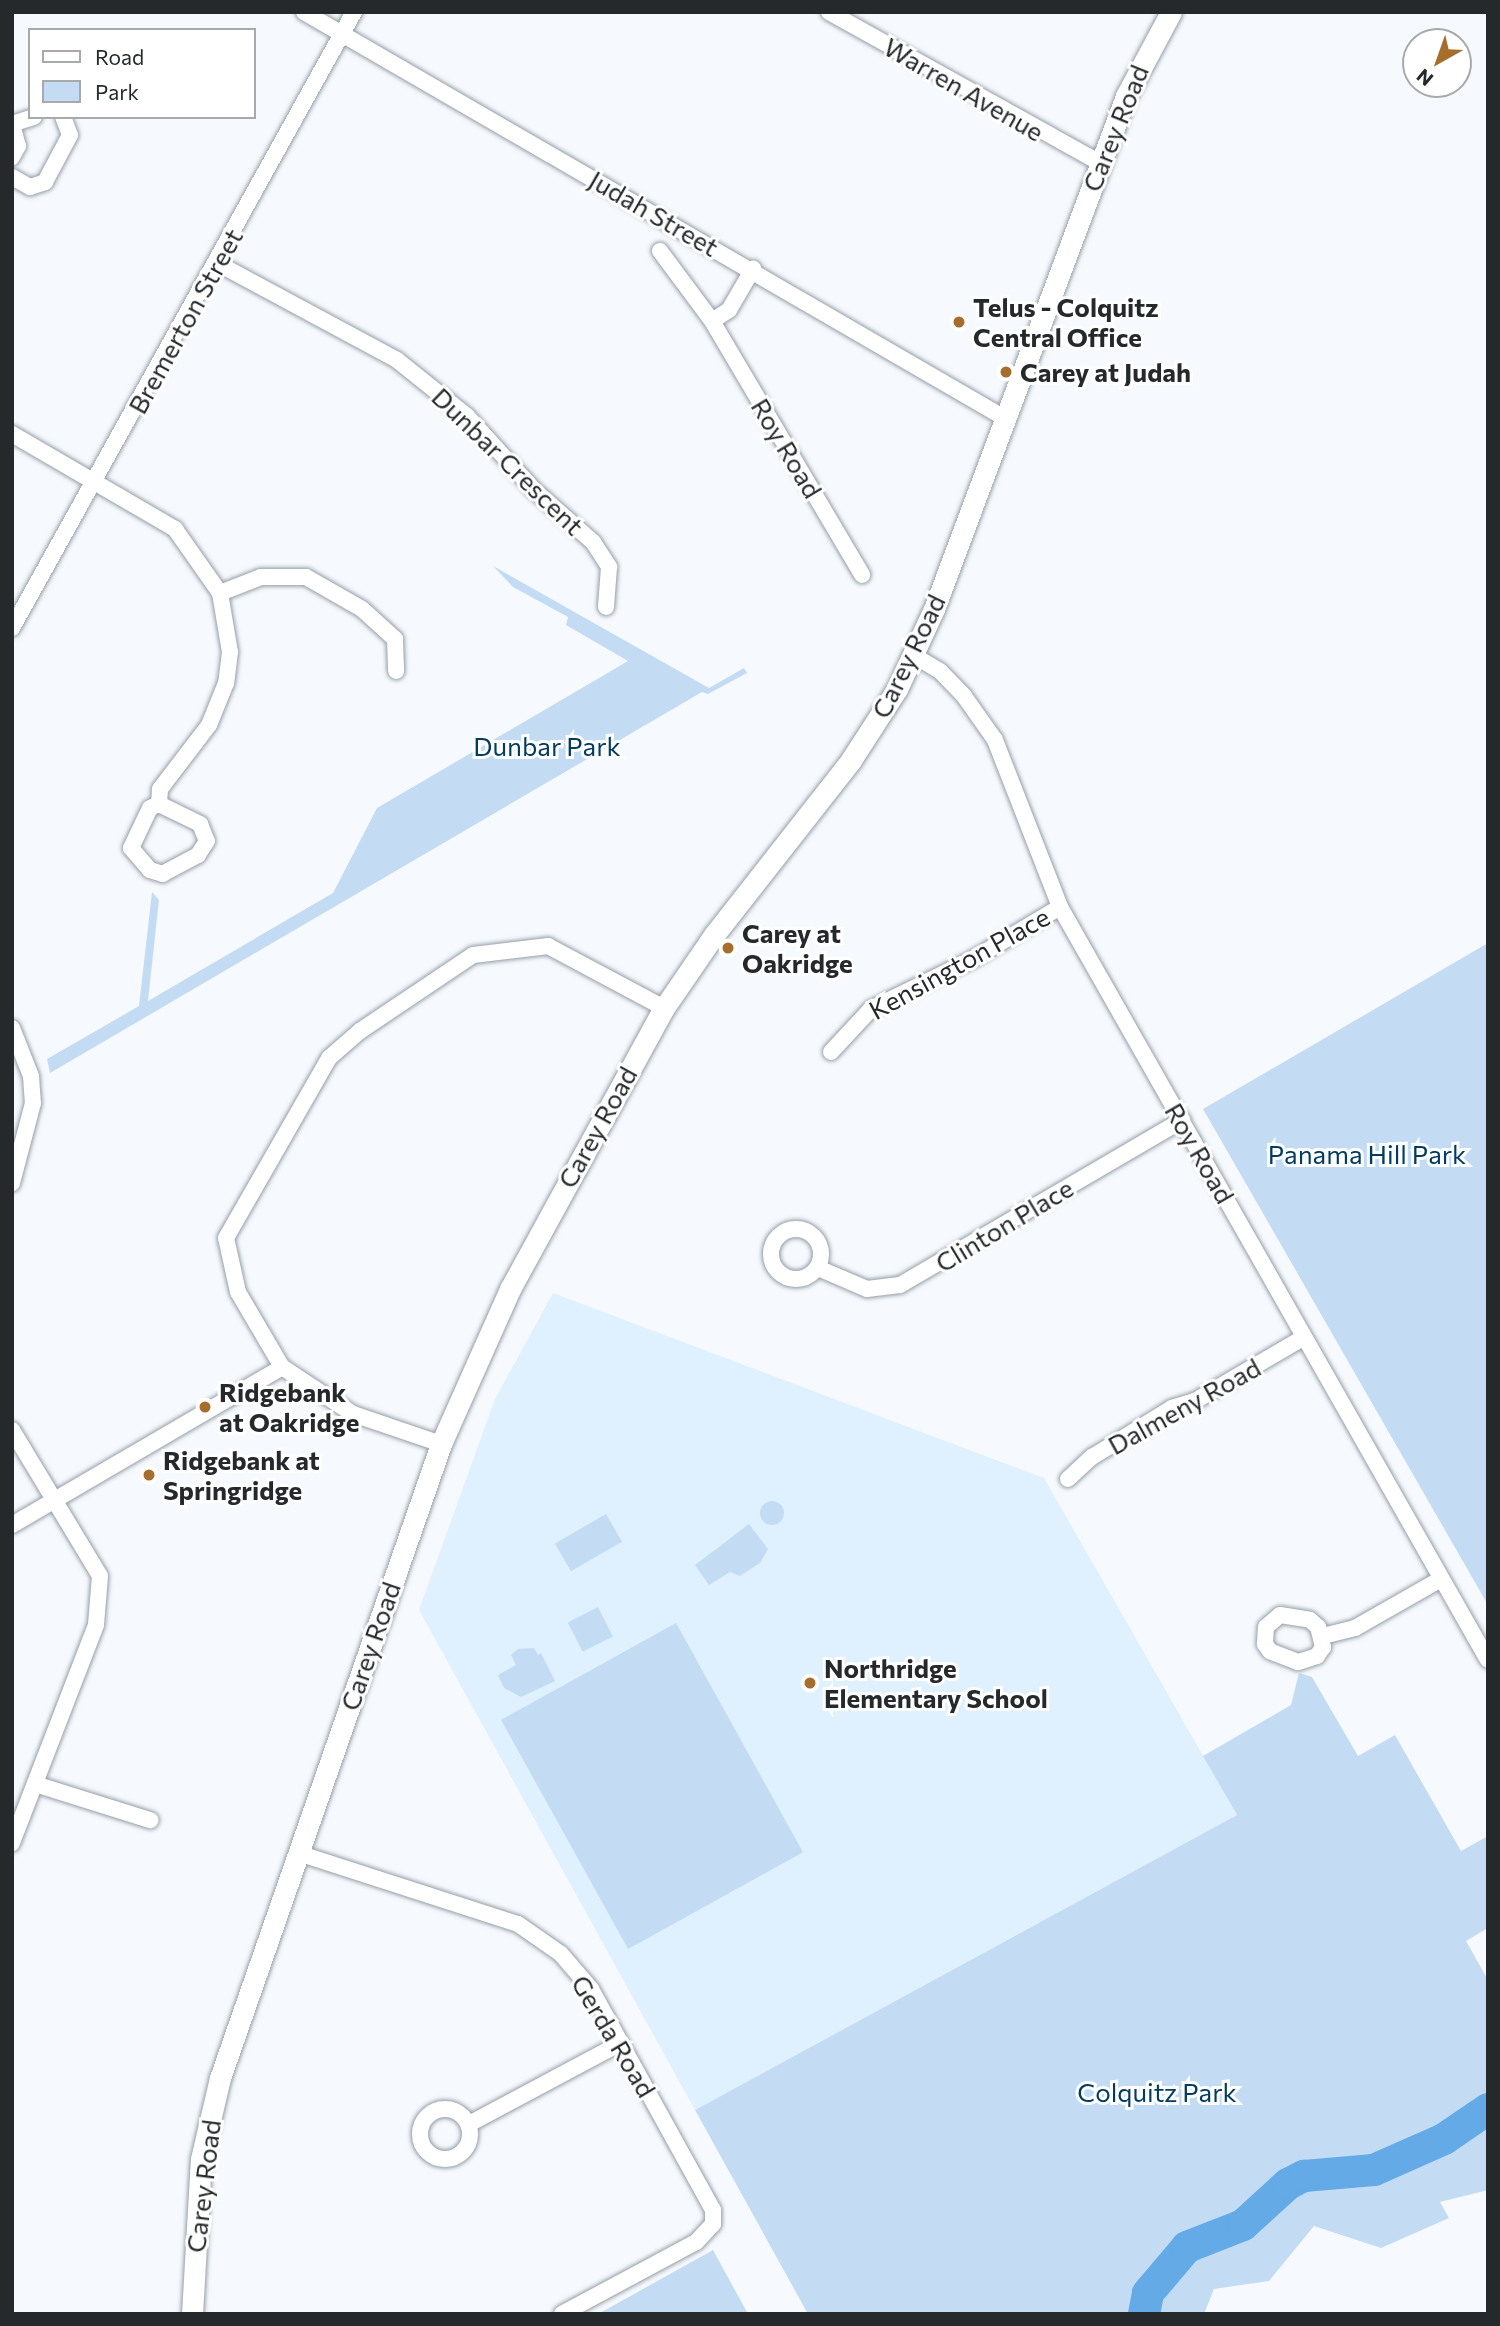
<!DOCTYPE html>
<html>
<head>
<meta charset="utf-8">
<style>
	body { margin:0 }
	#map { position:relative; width:1500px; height:2326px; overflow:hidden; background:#f6fafe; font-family:Commissioner,sans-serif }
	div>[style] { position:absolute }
	.built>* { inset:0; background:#dff0ff }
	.green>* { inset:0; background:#c3dcf3; transform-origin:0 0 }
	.round { border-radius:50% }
	.river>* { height:32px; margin:-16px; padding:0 16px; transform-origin:16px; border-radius:16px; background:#63aae6 }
	.roads { filter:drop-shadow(0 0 2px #959ea7) drop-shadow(0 0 2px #959ea7) }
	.minor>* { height:16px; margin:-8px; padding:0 8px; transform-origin:8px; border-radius:8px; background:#fff }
	.minor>.ring { margin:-8px; padding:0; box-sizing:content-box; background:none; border:16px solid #fff; border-radius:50% }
	.tertiary>* { height:21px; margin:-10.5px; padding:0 10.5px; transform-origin:10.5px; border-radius:10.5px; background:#fff }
	.dots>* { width:19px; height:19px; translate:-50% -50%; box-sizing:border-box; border:4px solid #fff; border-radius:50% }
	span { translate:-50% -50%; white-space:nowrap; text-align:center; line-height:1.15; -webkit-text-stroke:6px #fff; paint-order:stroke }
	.street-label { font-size:26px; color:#25292c }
	.poi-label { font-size:26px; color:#25292c; font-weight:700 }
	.left { translate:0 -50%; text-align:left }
	.park-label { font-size:26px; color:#033c63 }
	.frame { position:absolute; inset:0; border:14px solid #25292c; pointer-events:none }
	.legend { position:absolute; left:28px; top:28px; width:228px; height:91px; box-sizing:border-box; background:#fff; border:2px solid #a8a9ab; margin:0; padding:9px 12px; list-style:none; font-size:21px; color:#25292c }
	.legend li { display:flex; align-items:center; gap:14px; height:35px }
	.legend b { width:35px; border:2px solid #a8a9ab }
	.north { position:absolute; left:1402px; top:28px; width:70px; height:70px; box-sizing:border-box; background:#fff; border:2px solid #a8a9ab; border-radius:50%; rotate:220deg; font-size:19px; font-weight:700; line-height:28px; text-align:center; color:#25292c }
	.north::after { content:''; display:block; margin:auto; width:24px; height:32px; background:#a76d2c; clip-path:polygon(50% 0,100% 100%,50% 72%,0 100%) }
</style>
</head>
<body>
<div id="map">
	<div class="built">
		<i style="clip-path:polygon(553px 1293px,1044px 1478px,1237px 1815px,695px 2110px,419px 1610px,495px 1399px)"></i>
	</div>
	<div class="green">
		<i style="clip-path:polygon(493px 566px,709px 688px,744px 668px,747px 673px,708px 694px,702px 692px,50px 1073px,47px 1059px,139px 1006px,152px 892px,159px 900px,148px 1001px,333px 893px,377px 808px,628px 661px,566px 625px,568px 617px,513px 587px)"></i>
		<i style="clip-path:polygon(1488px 943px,1488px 1605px,1203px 1109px)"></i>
		<i class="round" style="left:760px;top:1501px;width:24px;height:24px"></i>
		<i style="left:606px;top:1514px;width:32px;height:59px;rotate:60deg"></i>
		<i style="clip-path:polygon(749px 1524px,768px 1549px,760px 1563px,740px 1576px,730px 1572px,709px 1585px,695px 1565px)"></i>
		<i style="left:598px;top:1607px;width:33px;height:34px;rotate:63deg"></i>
		<i style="left:676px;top:1623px;width:262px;height:200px;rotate:61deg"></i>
		<i style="clip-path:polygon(534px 1648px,538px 1655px,541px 1653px,555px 1681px,521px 1697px,504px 1688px,498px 1675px,516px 1665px,511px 1655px,518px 1649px)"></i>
		<i style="clip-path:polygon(1299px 1673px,1312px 1677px,1358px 1756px,1395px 1735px,1461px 1851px,1488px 1836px,1488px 1928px,1466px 1941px,1488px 1980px,1488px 2190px,1440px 2202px,1449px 2218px,1381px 2248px,1314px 2226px,1269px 2281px,1214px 2289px,1204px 2314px,808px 2314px,695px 2110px,1237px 1815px,1203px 1756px,1291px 1705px)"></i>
		<i style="clip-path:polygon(713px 2250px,748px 2314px,598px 2314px)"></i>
	</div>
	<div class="river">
		<i style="left:1144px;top:2314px;width:21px;rotate:-79deg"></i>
		<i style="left:1148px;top:2293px;width:60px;rotate:-49.7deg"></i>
		<i style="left:1187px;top:2247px;width:60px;rotate:-21.4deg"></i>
		<i style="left:1243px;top:2225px;width:61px;rotate:-42.3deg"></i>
		<i style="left:1288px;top:2184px;width:18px;rotate:-27deg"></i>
		<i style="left:1304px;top:2176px;width:70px;rotate:-4.9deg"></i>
		<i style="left:1374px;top:2170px;width:77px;rotate:-23.9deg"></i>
		<i style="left:1444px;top:2139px;width:53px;rotate:-34.3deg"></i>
	</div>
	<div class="roads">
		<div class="minor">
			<i style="left:304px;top:12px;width:808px;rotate:30.09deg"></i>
			<i style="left:829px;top:12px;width:310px;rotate:29.1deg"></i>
			<i style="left:12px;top:124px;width:23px;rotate:75deg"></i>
			<i style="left:18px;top:146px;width:13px;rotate:119deg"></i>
			<i style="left:12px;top:124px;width:23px;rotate:-18deg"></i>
			<i style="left:12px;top:177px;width:21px;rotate:29deg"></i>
			<i style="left:30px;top:187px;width:16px;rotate:-18deg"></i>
			<i style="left:45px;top:182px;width:53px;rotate:-62deg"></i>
			<i style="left:70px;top:135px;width:19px;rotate:-111deg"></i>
			<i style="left:660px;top:251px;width:87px;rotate:53.4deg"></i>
			<i style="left:712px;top:321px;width:295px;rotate:59.4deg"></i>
			<i style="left:217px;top:263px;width:204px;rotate:28.3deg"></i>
			<i style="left:397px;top:360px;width:90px;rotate:38.7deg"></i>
			<i style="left:467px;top:416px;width:100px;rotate:47.8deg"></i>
			<i style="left:534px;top:490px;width:79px;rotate:41.4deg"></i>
			<i style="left:593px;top:542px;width:30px;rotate:57deg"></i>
			<i style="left:609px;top:567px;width:40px;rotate:94.3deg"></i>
			<i style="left:712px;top:321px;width:20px;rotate:-33deg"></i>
			<i style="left:729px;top:310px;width:48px;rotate:-59.7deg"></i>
			<i style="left:12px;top:434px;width:189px;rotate:30.2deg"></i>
			<i style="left:175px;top:529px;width:78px;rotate:54.9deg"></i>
			<i style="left:220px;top:593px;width:60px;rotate:80.4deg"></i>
			<i style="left:230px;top:652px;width:31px;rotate:97deg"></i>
			<i style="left:226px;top:683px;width:45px;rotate:112deg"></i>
			<i style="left:209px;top:725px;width:81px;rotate:127.4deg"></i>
			<i style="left:160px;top:789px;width:15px;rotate:94deg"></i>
			<i style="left:220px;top:593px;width:44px;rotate:-21.3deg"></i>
			<i style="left:261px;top:577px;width:45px"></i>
			<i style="left:306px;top:577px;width:64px;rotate:29.7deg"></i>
			<i style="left:362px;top:609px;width:45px;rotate:42.3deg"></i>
			<i style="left:395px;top:639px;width:32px;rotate:88deg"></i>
			<i style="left:12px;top:628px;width:705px;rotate:-60.96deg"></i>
			<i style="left:913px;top:655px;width:31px;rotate:31deg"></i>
			<i style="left:940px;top:671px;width:35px;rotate:46deg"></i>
			<i style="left:964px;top:696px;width:54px;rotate:54.8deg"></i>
			<i style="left:995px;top:740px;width:179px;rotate:68.7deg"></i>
			<i style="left:1060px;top:907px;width:866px;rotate:60.39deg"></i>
			<i style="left:159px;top:804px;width:46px;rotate:26deg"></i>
			<i style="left:200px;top:824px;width:18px;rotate:68deg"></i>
			<i style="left:207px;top:841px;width:17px;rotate:123deg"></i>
			<i style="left:198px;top:855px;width:40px;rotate:152deg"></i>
			<i style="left:163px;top:874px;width:14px;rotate:-163deg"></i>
			<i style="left:150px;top:870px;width:29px;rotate:-131deg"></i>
			<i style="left:131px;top:848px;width:44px;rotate:-64.6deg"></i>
			<i style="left:150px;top:808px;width:10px;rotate:-24deg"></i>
			<i style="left:12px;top:1028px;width:52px;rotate:68.4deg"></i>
			<i style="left:31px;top:1076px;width:27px;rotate:86deg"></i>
			<i style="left:33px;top:1103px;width:83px;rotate:104.7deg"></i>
			<i style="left:831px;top:1052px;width:59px;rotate:-47.1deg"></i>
			<i style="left:871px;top:1009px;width:114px;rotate:-26.1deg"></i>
			<i style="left:973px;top:959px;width:101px;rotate:-30.9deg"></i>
			<i class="ring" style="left:771px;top:1229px;width:34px;height:34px"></i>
			<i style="left:818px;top:1268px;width:53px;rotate:23.2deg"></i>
			<i style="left:867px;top:1289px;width:33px;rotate:-7deg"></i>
			<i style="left:900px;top:1285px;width:327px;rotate:-30.3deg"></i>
			<i style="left:282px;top:1367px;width:87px;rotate:-120.4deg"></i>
			<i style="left:238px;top:1292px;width:55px;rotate:-102.5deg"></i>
			<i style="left:226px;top:1238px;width:207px;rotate:-60.2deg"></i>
			<i style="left:329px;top:1058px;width:41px;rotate:-41.1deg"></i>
			<i style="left:360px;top:1031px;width:136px;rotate:-33.9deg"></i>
			<i style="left:473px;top:955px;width:76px;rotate:-6.8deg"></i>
			<i style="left:548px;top:946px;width:132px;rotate:28.1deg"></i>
			<i style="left:12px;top:1430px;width:170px;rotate:58.9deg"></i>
			<i style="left:100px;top:1576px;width:49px;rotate:94.7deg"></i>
			<i style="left:96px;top:1625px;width:234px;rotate:111.1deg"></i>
			<i style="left:1068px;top:1479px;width:33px;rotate:-43deg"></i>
			<i style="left:1092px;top:1457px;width:94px;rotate:-31.5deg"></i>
			<i style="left:1172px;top:1408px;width:24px;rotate:-17deg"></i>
			<i style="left:1195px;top:1401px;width:125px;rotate:-30.3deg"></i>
			<i style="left:12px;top:1525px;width:313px;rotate:-30.3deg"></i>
			<i style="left:282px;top:1367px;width:85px;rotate:33.5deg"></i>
			<i style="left:353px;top:1414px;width:93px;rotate:18.8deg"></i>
			<i style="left:1280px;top:1615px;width:30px;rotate:9deg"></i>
			<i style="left:1310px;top:1620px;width:11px;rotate:41deg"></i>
			<i style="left:1318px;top:1627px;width:21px;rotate:76deg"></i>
			<i style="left:1323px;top:1647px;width:11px;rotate:124deg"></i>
			<i style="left:1317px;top:1656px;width:20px;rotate:162deg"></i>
			<i style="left:1298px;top:1662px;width:30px;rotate:-159deg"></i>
			<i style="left:1270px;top:1651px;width:9px;rotate:-126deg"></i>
			<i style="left:1265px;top:1644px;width:17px;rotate:-87deg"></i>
			<i style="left:1266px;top:1627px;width:18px;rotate:-41deg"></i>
			<i style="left:1323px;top:1636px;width:33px;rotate:-14deg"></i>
			<i style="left:1355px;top:1628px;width:99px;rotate:-29.7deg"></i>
			<i style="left:35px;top:1784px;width:121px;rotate:17.4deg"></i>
			<i style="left:298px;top:1853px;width:231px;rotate:17.9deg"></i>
			<i style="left:518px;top:1924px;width:52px;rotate:34.9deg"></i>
			<i style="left:561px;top:1954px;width:46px;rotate:49.4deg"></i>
			<i style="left:591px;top:1989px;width:252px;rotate:61.1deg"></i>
			<i style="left:713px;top:2210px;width:14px;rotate:90deg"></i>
			<i style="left:713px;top:2224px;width:25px;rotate:133deg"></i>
			<i style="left:696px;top:2242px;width:152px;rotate:151.8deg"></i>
			<i class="ring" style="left:420px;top:2109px;width:34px;height:34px"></i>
			<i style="left:469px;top:2124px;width:172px;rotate:-28.1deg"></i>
		</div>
		<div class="tertiary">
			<i style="left:192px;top:2314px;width:155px;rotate:-86.7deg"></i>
			<i style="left:201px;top:2159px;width:83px;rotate:-76.8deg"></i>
			<i style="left:220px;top:2078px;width:671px;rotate:-70.78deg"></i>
			<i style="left:441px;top:1444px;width:170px;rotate:-66deg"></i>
			<i style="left:510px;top:1289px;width:320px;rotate:-61.3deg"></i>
			<i style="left:664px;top:1008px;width:88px;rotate:-55.6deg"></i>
			<i style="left:714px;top:935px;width:222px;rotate:-51.9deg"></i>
			<i style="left:851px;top:760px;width:85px;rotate:-57.1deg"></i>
			<i style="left:897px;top:689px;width:88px;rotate:-65.2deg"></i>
			<i style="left:934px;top:609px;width:548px;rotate:-69.48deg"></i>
			<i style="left:1126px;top:96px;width:95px;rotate:-61.8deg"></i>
		</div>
	</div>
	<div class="dots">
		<i style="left:959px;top:322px;background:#a76d2c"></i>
		<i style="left:1006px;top:372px;background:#a76d2c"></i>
		<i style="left:728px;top:948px;background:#a76d2c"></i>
		<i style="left:205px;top:1407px;background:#a76d2c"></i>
		<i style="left:149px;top:1475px;background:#a76d2c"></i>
		<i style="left:810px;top:1683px;background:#a76d2c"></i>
	</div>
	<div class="street-label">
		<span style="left:964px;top:89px;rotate:30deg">Warren Avenue</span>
		<span style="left:1115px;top:128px;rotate:-68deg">Carey Road</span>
		<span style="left:654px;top:213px;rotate:30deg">Judah Street</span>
		<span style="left:185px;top:321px;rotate:-61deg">Bremerton Street</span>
		<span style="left:787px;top:448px;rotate:59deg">Roy Road</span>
		<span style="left:508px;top:461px;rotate:44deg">Dunbar Crescent</span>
		<span style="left:908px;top:656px;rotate:-64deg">Carey Road</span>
		<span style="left:959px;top:963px;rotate:-29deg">Kensington Place</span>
		<span style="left:597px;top:1127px;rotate:-61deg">Carey Road</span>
		<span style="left:1200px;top:1153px;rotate:60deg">Roy Road</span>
		<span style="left:1004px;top:1225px;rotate:-31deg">Clinton Place</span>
		<span style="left:1184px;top:1406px;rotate:-29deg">Dalmeny Road</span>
		<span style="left:370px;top:1646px;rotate:-71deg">Carey Road</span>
		<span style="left:614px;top:2036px;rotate:59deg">Gerda Road</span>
		<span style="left:203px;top:2186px;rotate:-83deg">Carey Road</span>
	</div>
	<div class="poi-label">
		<span class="left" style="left:973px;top:322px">Telus - Colquitz<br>Central Office</span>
		<span class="left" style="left:1020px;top:372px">Carey at Judah</span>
		<span class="left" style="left:742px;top:948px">Carey at<br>Oakridge</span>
		<span class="left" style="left:219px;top:1407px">Ridgebank<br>at Oakridge</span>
		<span class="left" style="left:163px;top:1475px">Ridgebank at<br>Springridge</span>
		<span class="left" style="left:824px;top:1683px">Northridge<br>Elementary School</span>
	</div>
	<div class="park-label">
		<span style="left:547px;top:746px">Dunbar Park</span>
		<span style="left:1367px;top:1154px">Panama Hill Park</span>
		<span style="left:1157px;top:2092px">Colquitz Park</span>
	</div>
	<div class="frame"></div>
	<ul class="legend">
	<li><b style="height:9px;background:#fff"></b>Road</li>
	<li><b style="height:19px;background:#c3dcf3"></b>Park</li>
	</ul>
	<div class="north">N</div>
</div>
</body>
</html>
